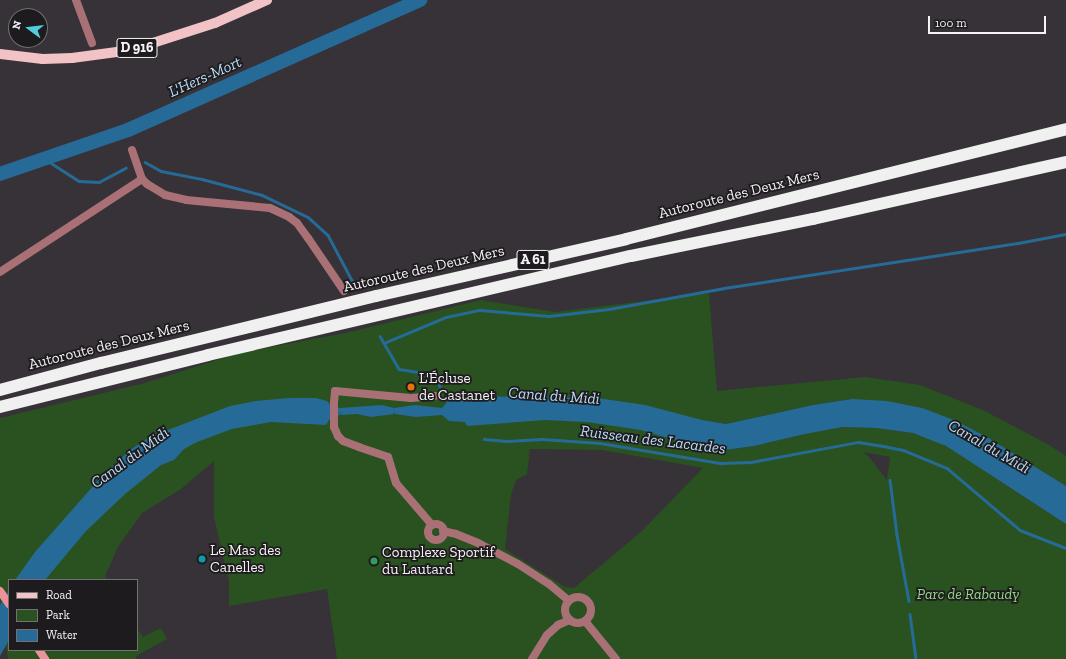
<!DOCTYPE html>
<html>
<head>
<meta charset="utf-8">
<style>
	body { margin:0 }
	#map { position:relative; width:1066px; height:659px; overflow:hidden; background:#373237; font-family:"Zilla Slab",serif }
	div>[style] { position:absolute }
	.green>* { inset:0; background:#295220 }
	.water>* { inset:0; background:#266b97 }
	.stream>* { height:2.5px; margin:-1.25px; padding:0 1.25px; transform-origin:1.25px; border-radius:1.25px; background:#266b97 }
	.river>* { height:14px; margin:-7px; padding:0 7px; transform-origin:7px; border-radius:7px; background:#266b97 }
	.street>* { height:8px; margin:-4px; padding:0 4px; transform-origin:4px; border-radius:4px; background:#a97175 }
	.street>.ring { margin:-4px; padding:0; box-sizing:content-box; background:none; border:8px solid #a97175; border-radius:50% }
	.secondary>* { height:8px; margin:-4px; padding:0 4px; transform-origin:4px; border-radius:4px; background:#eb929a }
	.primary>* { height:10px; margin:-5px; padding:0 5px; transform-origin:5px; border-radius:5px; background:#f2c3c6 }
	.highway>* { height:12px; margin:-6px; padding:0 6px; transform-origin:6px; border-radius:6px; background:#f0f0f0 }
	.dots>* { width:11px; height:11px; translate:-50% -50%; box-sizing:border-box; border:2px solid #1d1b1d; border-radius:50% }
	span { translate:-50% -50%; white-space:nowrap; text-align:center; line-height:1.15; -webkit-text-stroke:3.5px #1d1b1d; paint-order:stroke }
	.shield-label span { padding:1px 3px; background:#1d1b1d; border:1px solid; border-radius:3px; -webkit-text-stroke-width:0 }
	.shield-label { font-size:14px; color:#f5f2f5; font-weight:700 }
	.street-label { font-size:15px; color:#f5f2f5 }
	.poi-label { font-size:15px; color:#f5f2f5 }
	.left { translate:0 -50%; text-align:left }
	.park-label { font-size:15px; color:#95d888; font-style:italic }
	.water-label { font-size:16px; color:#b8daf4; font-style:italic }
	.legend { position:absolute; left:8px; top:579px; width:130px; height:72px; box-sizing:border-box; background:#1d1b1d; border:1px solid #737173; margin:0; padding:5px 7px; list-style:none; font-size:12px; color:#f5f2f5 }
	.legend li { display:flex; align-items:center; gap:8px; height:20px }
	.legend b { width:20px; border:1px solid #737173 }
	.north { position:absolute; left:8px; top:8px; width:40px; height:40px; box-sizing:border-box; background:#1d1b1d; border:1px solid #737173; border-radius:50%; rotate:285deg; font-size:11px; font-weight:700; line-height:16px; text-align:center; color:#f5f2f5 }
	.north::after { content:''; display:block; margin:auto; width:14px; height:18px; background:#53cbdb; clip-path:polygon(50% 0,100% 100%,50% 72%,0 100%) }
	.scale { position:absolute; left:928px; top:16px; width:118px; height:18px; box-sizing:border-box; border:2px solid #f5f2f5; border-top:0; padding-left:5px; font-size:12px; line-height:14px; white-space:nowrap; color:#f5f2f5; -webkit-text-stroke:3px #1d1b1d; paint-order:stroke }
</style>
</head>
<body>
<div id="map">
	<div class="green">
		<i style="clip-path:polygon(evenodd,709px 293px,717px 391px,865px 377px,920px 385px,983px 410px,1049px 445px,1066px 456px,1066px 486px,987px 437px,852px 399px,813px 405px,726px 424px,712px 422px,707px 447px,725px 450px,754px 446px,805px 434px,843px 427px,876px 428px,913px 433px,946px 446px,1066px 524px,1066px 659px,337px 659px,327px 589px,229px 606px,229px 582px,214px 517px,214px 461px,181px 489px,142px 513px,118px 547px,105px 576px,107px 580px,9px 580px,9px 650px,137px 650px,137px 628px,143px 637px,161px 628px,167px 639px,136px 656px,137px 659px,8px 659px,0 607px,0 418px,145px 383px,239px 353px,350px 332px,481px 300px,555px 312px,709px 293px,530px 449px,602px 450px,703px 468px,641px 532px,574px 588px,565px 587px,505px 549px,511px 494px,516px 480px,527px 474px,530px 449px,709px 293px,864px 452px,890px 457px,887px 480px,869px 457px,864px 452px)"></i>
	</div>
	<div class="water">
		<i style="clip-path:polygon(458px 396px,597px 398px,645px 405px,702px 420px,726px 424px,813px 405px,852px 399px,887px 401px,922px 408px,954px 420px,987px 437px,1066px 486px,1066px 524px,946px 446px,913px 433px,876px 428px,843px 427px,805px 434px,754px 446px,725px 450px,695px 446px,641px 430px,587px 422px,545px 420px,467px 426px,465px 422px,449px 421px,442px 415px,416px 417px,395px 414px,394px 408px,415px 405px,442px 408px,451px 397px)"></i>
		<i style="clip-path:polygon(289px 398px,316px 398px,327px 401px,331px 406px,340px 408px,382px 405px,394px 408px,395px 411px,394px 414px,371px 417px,357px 414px,341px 415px,342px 411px,340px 415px,331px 417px,326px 425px,271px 422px,232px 429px,197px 442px,184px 449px,174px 460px,161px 465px,125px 494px,86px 531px,45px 580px,15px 580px,35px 552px,102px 476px,130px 450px,150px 437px,230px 406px,256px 401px)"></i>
		<i style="clip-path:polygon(9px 590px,9px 640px,0 656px,0 605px)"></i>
	</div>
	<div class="stream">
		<i style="left:45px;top:159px;width:40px;rotate:32.9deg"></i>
		<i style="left:79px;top:181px;width:20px;rotate:3deg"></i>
		<i style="left:99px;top:182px;width:30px;rotate:-28deg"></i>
		<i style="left:145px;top:162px;width:18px;rotate:29deg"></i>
		<i style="left:161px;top:171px;width:42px;rotate:11deg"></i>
		<i style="left:202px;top:179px;width:62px;rotate:14.9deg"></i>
		<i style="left:262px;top:195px;width:51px;rotate:25.6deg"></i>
		<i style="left:308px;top:217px;width:27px;rotate:42deg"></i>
		<i style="left:328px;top:235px;width:58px;rotate:62.1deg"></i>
		<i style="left:380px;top:336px;width:38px;rotate:60deg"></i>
		<i style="left:399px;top:369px;width:36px;rotate:9deg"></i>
		<i style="left:435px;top:375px;width:12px;rotate:66deg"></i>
		<i style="left:384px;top:343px;width:67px;rotate:-22.8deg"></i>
		<i style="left:446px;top:317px;width:35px;rotate:-12deg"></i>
		<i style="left:480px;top:310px;width:69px;rotate:5deg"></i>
		<i style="left:549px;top:316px;width:60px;rotate:-6.7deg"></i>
		<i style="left:609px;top:309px;width:117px;rotate:-10.3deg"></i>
		<i style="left:724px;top:288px;width:297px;rotate:-8.7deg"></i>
		<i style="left:1018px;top:243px;width:49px;rotate:-10.6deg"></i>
		<i style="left:484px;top:439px;width:22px;rotate:5deg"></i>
		<i style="left:506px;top:441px;width:36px;rotate:-3deg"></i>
		<i style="left:542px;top:439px;width:58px;rotate:3.9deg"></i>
		<i style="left:600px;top:443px;width:123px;rotate:9.4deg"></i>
		<i style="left:721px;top:463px;width:30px;rotate:-2deg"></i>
		<i style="left:751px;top:462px;width:109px;rotate:-10.6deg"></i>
		<i style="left:858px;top:442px;width:30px;rotate:9deg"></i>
		<i style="left:888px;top:447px;width:15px;rotate:11deg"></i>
		<i style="left:903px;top:450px;width:48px;rotate:22.2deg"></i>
		<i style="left:947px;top:468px;width:96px;rotate:40.3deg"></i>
		<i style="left:1020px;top:530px;width:49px;rotate:21.4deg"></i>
		<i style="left:890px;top:480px;width:55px;rotate:82.7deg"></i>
		<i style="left:897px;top:535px;width:67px;rotate:79.7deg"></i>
		<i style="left:910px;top:614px;width:45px;rotate:82.4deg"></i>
	</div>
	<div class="river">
		<i style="left:0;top:174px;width:135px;rotate:-19deg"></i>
		<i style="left:128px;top:130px;width:320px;rotate:-24deg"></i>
	</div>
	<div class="street">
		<i style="left:76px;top:0;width:46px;rotate:69.6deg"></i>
		<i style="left:132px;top:150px;width:31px;rotate:71deg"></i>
		<i style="left:142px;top:179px;width:7px;rotate:45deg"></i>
		<i style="left:147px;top:184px;width:21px;rotate:31deg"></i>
		<i style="left:165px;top:195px;width:22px;rotate:13deg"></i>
		<i style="left:186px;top:200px;width:84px;rotate:5.4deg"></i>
		<i style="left:270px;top:208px;width:21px;rotate:25deg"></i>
		<i style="left:289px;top:217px;width:10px;rotate:37deg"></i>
		<i style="left:297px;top:223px;width:19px;rotate:54deg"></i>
		<i style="left:308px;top:238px;width:64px;rotate:55.8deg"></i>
		<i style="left:0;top:272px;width:170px;rotate:-33.2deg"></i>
		<i class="ring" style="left:428px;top:524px;width:8px;height:8px"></i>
		<i style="left:432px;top:525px;width:55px;rotate:-130.6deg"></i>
		<i style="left:396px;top:483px;width:27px;rotate:-107deg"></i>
		<i style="left:388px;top:457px;width:31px;rotate:-161deg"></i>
		<i style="left:359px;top:447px;width:17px;rotate:-159deg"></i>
		<i style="left:343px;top:441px;width:7px;rotate:-135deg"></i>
		<i style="left:338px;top:436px;width:10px;rotate:-114deg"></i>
		<i style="left:334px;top:427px;width:24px;rotate:-90deg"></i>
		<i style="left:334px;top:403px;width:12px;rotate:-85deg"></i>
		<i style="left:335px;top:391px;width:76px;rotate:5.3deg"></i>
		<i style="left:411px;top:398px;width:24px;rotate:-5deg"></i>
		<i style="left:443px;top:531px;width:13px;rotate:13deg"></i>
		<i style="left:456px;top:534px;width:24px;rotate:22deg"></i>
		<i style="left:478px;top:543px;width:45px;rotate:27.7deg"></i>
		<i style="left:518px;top:564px;width:37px;rotate:33deg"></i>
		<i style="left:549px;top:584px;width:26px;rotate:40deg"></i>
		<i class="ring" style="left:565px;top:597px;width:18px;height:18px"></i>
		<i style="left:585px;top:621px;width:49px;rotate:50.8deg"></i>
		<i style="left:532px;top:659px;width:28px;rotate:-58deg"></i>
		<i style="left:547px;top:635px;width:15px;rotate:-42deg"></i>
		<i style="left:558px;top:625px;width:13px;rotate:-23deg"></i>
	</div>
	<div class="secondary">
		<i style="left:0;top:591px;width:16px;rotate:55deg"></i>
		<i style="left:39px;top:650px;width:11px;rotate:56deg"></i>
	</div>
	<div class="primary">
		<i style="left:0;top:54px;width:43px;rotate:6.6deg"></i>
		<i style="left:43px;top:59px;width:29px;rotate:-2deg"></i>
		<i style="left:72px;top:58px;width:60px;rotate:-7.7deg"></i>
		<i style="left:131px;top:50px;width:88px;rotate:-17.8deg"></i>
		<i style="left:215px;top:23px;width:57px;rotate:-23.9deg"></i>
	</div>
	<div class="highway">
		<i style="left:0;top:390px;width:105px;rotate:-15deg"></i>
		<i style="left:101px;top:363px;width:283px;rotate:-13.7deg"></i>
		<i style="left:376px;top:296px;width:256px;rotate:-12.8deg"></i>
		<i style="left:626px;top:239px;width:454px;rotate:-14deg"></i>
		<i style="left:0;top:407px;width:214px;rotate:-14deg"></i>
		<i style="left:208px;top:355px;width:434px;rotate:-13.2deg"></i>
		<i style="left:631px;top:256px;width:186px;rotate:-11.5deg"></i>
		<i style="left:813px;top:219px;width:259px;rotate:-12.7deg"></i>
	</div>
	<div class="dots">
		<i style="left:411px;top:387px;background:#e8710a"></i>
		<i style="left:202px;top:559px;background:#0f9aa8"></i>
		<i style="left:374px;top:561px;background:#2e9e5b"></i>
	</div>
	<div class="shield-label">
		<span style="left:137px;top:48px">D 916</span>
		<span style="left:533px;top:260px">A 61</span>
	</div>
	<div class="street-label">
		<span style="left:739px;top:194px;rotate:-14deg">Autoroute des Deux Mers</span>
		<span style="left:424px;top:269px;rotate:-13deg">Autoroute des Deux Mers</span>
		<span style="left:109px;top:345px;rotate:-14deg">Autoroute des Deux Mers</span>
	</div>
	<div class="poi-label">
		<span class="left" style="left:419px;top:387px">L'Écluse<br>de Castanet</span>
		<span class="left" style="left:210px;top:559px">Le Mas des<br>Canelles</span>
		<span class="left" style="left:382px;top:561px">Complexe Sportif<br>du Lautard</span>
	</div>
	<div class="park-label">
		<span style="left:968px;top:595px">Parc de Rabaudy</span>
	</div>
	<div class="water-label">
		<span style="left:205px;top:77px;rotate:-24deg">L'Hers-Mort</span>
		<span style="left:554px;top:396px;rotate:4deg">Canal du Midi</span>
		<span style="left:653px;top:440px;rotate:7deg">Ruisseau des Lacardes</span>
		<span style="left:989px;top:447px;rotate:30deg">Canal du Midi</span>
		<span style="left:130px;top:458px;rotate:-36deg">Canal du Midi</span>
	</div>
	<ul class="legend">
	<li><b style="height:5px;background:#f2c3c6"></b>Road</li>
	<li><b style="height:11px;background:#295220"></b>Park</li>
	<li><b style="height:11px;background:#266b97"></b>Water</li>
	</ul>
	<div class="north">N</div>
	<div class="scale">100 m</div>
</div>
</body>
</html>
